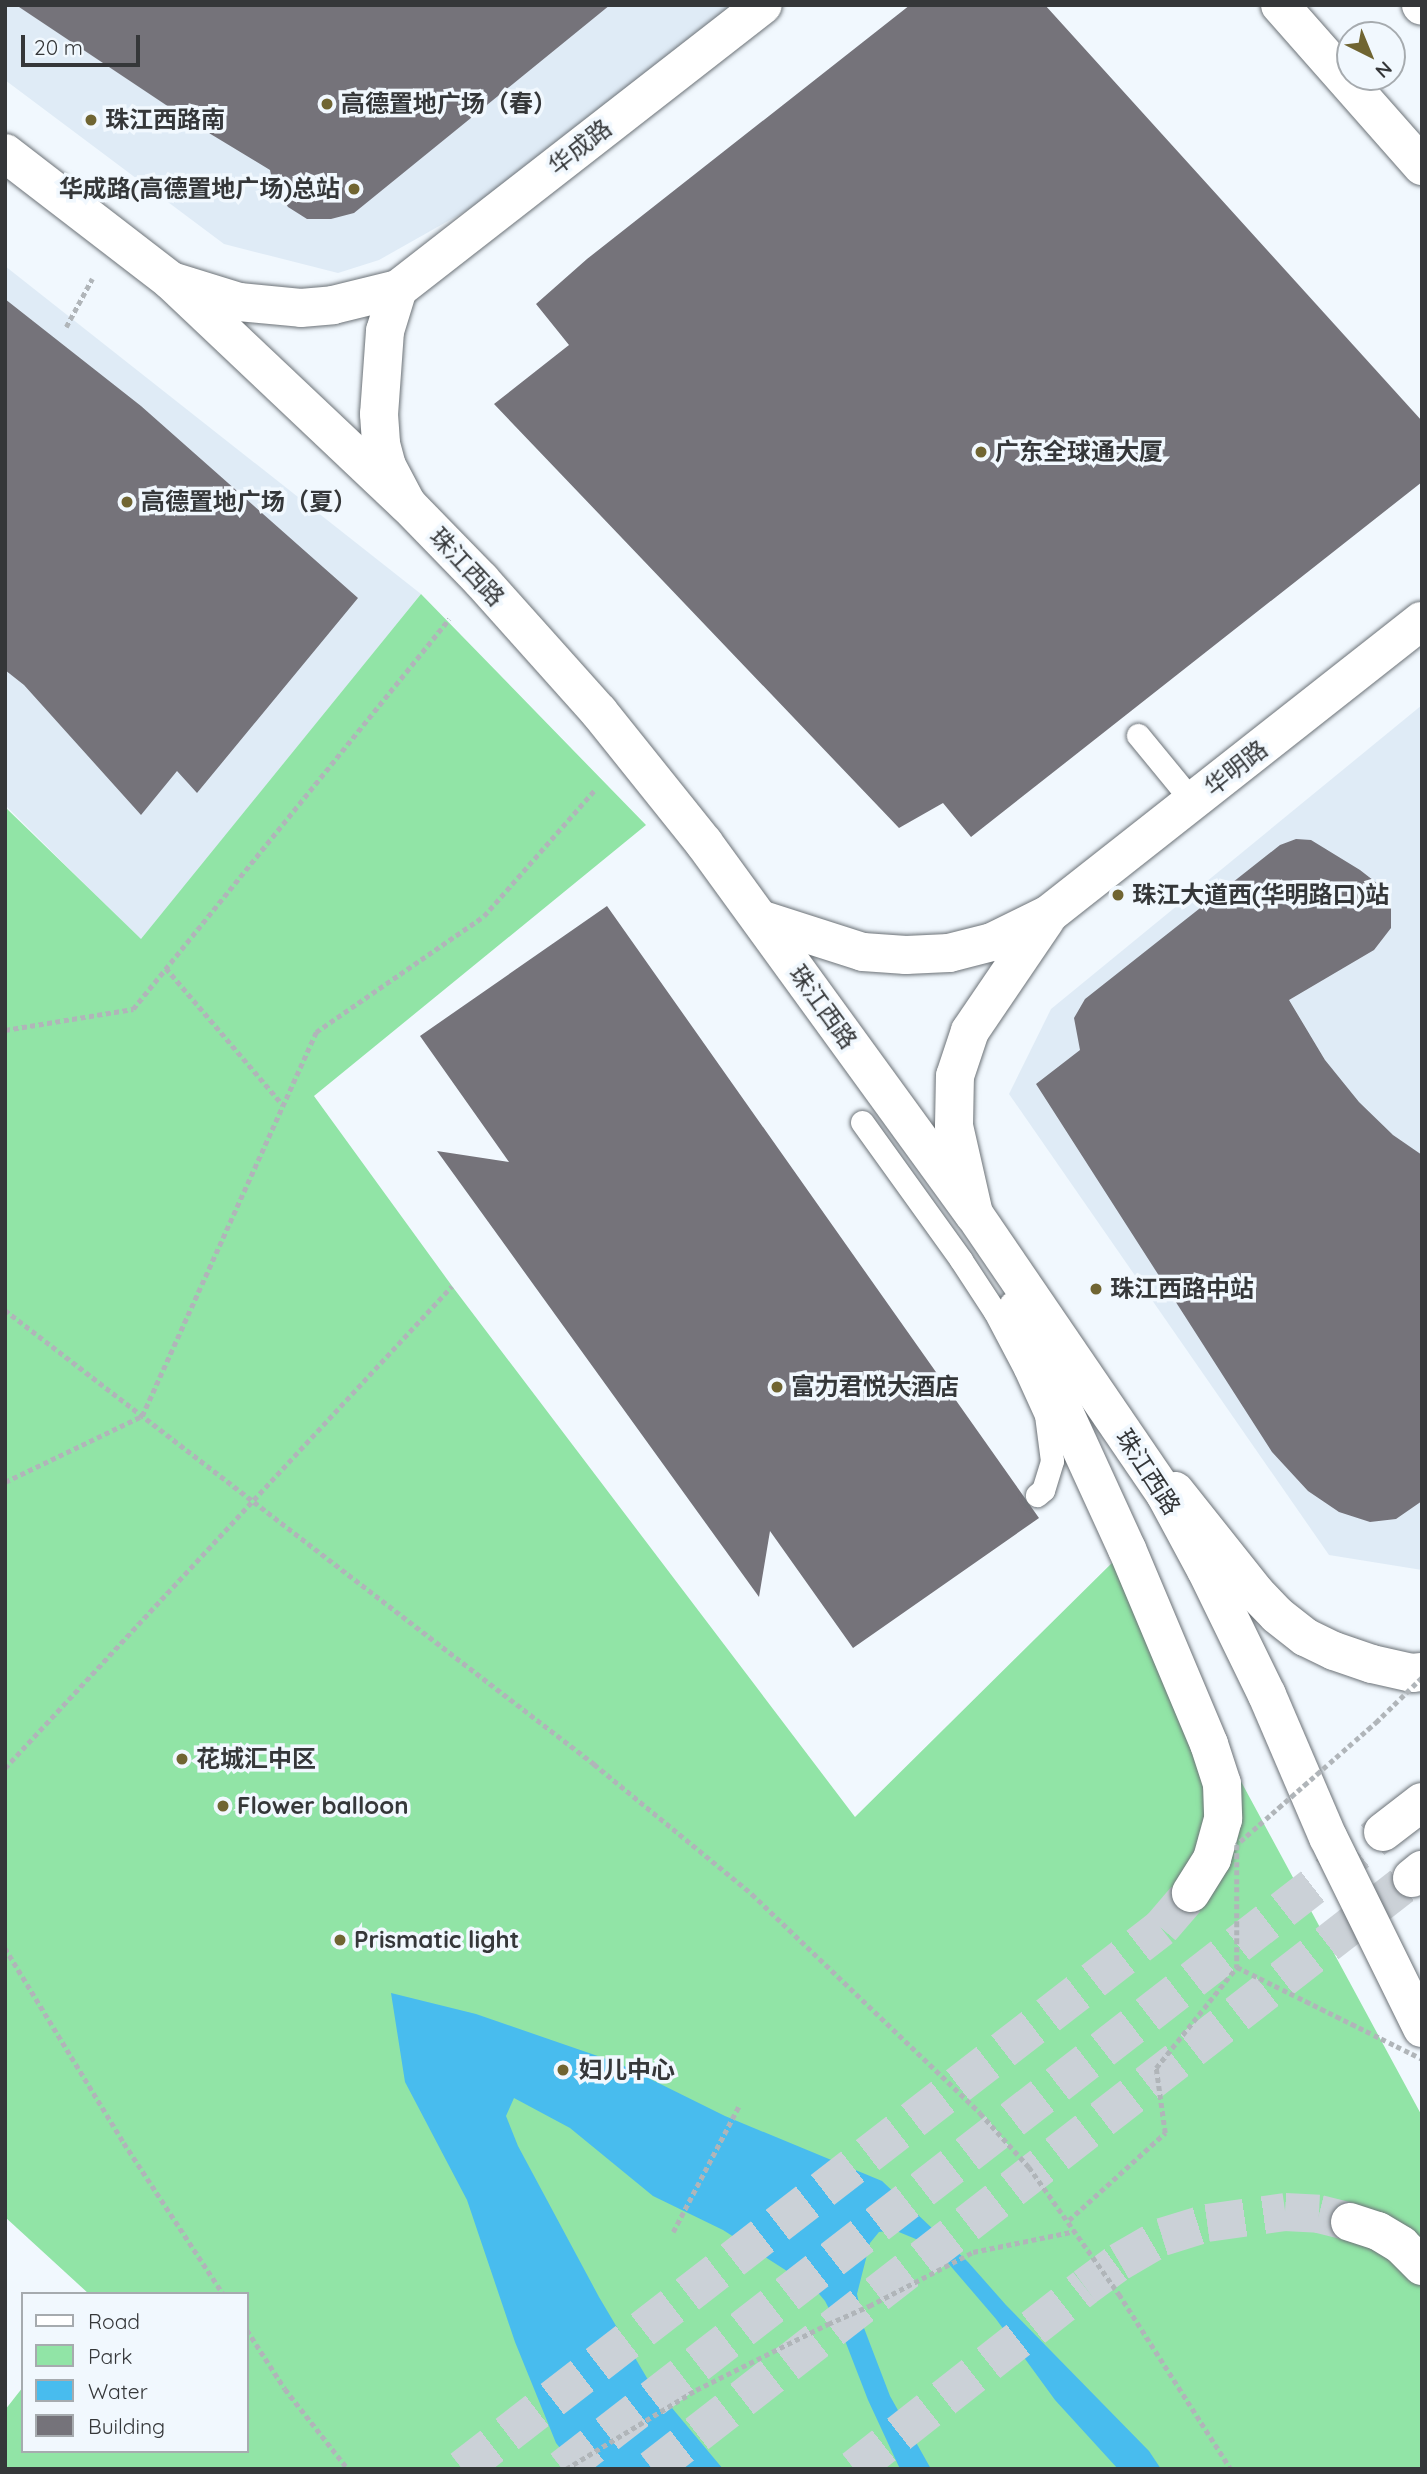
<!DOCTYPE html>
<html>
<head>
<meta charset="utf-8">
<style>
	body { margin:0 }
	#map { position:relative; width:1427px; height:2474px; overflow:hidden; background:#f1f8fe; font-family:Quicksand,"Noto Sans SC",sans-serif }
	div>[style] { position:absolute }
	.built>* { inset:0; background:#dfebf6 }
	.green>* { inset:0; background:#91e4a6 }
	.water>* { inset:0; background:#48bcee }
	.building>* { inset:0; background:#75737a }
	.secondary-tunnel>* { height:38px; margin-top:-19px; transform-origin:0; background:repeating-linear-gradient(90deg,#cbd1d7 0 38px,transparent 0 57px) }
	.path>* { height:4.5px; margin-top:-2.25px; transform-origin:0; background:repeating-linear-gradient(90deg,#b0b5b9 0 5px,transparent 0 8.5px) }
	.roads { filter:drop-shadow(0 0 2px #6c7277) drop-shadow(0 0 2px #6c7277) }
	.service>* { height:23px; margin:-11.5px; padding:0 11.5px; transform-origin:11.5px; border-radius:11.5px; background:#fff }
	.tertiary>* { height:38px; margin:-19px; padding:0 19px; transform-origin:19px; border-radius:19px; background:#fff }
	.secondary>* { height:38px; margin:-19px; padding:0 19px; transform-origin:19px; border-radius:19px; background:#fff }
	.path-bridge>* { height:4.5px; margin-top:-2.25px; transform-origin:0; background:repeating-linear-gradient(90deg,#b0b5b9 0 5px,transparent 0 8.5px) }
	.dots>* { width:19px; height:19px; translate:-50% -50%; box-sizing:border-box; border:4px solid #f1f8fe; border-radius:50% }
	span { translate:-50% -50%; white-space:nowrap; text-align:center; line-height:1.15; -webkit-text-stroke:7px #f1f8fe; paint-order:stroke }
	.poi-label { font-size:24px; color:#353739; font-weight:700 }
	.left { translate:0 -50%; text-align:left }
	.right { translate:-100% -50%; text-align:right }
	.street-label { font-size:24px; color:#353739 }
	.frame { position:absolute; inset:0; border:7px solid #353739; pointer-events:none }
	.legend { position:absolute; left:21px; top:2292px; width:228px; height:161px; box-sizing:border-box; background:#f1f8fe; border:2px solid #a6abaf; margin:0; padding:9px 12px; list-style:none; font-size:21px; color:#353739 }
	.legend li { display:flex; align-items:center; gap:14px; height:35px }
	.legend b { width:35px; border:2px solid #a6abaf }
	.north { position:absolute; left:1336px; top:21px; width:70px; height:70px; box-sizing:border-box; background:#f1f8fe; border:2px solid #a6abaf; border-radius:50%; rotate:137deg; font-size:19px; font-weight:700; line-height:28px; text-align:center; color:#353739 }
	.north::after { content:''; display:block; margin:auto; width:24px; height:32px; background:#706532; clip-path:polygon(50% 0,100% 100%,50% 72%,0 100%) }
	.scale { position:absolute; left:21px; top:35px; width:119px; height:32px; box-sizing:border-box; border:4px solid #353739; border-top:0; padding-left:9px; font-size:21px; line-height:24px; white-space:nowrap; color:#353739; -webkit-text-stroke:5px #f1f8fe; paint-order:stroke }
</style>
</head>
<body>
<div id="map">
	<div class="built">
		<i style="clip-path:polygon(5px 5px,733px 5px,480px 203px,379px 260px,338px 273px,224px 244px,5px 80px)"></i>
		<i style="clip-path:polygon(5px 266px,421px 594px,141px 940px,5px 805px)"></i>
		<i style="clip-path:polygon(1422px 705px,1422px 1570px,1329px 1555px,1009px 1094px,1051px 1009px)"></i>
	</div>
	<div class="green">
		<i style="clip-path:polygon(421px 594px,646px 825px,314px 1096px,452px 1286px,855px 1817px,1119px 1556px,1422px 2116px,1422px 2469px,5px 2469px,5px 2410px,23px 2387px,23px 2451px,247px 2451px,247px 2294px,89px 2294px,5px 2217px,5px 807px,141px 939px)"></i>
	</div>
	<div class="water">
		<i style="clip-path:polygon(391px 1993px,476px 2014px,618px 2063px,725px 2116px,882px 2181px,968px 2262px,1006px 2305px,1149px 2451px,1161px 2469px,1118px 2469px,1055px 2400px,996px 2319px,948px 2263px,923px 2242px,894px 2230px,879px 2232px,870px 2243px,857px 2294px,864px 2328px,890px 2396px,931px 2469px,900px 2469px,868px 2400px,844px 2338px,825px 2301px,815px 2289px,723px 2230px,653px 2196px,570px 2128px,514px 2098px,506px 2116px,518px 2146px,599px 2297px,647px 2378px,723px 2469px,577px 2469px,556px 2443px,515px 2342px,467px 2200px,405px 2082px)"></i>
	</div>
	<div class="building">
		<i style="clip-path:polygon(16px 5px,610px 5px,354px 213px,331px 219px,307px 219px,288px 207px,274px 187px,270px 170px,199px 127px)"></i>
		<i style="clip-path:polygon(910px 5px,1045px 5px,1422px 421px,1422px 482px,971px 837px,943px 803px,899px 828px,494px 404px,569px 345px,536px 304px,587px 259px)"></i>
		<i style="clip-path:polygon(5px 299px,141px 406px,358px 598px,197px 793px,177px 771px,141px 815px,24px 685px,5px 670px)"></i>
		<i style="clip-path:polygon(1296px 839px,1311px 840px,1360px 870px,1378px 884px,1391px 904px,1391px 928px,1374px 950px,1289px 1000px,1325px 1060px,1359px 1102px,1393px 1135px,1422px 1155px,1422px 1501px,1396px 1519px,1370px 1522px,1339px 1512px,1308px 1491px,1272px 1452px,1036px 1084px,1080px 1050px,1074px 1018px,1085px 999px,1280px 845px)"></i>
		<i style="clip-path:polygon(607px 906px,1039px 1518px,853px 1648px,770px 1531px,759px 1597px,437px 1151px,509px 1162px,420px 1036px)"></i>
	</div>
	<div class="secondary-tunnel">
		<i style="left:462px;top:2469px;width:884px;rotate:-37.74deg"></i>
		<i style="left:1161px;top:1928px;width:46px;rotate:-49.4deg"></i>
		<i style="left:562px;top:2469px;width:1039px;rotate:-37.81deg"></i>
		<i style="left:652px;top:2469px;width:963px;rotate:-37.87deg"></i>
		<i style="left:854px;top:2469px;width:294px;rotate:-38.2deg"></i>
		<i style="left:1085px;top:2287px;width:42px;rotate:-36.3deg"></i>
		<i style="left:1119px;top:2262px;width:50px;rotate:-30.2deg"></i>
		<i style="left:1162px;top:2237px;width:47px;rotate:-17.3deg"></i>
		<i style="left:1207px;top:2223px;width:79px;rotate:-8deg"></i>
		<i style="left:1285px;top:2212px;width:34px;rotate:3deg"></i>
		<i style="left:1319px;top:2214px;width:32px;rotate:14deg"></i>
	</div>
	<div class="path">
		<i style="left:66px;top:327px;width:55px;rotate:-61.6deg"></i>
		<i style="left:166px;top:968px;width:180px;rotate:49.5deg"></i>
		<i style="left:5px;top:1030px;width:130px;rotate:-9.3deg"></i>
		<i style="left:133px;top:1009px;width:502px;rotate:-50.98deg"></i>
		<i style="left:5px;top:1310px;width:744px;rotate:37.62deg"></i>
		<i style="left:594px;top:1764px;width:205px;rotate:39.4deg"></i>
		<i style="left:752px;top:1894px;width:316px;rotate:43.8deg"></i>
		<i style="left:980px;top:2113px;width:73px;rotate:47.8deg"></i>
		<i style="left:1029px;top:2167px;width:156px;rotate:54.7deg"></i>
		<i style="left:1119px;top:2294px;width:208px;rotate:57.4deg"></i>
		<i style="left:5px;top:1482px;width:152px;rotate:-25.7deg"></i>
		<i style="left:142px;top:1416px;width:422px;rotate:-65.6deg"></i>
		<i style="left:316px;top:1032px;width:204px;rotate:-34.6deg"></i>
		<i style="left:484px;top:916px;width:167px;rotate:-48.7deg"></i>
		<i style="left:5px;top:1768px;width:657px;rotate:-47.16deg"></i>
		<i style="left:5px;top:1948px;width:228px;rotate:58.6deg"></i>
		<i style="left:124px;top:2143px;width:181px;rotate:56.7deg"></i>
		<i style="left:1069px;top:2220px;width:130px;rotate:-42.2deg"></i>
		<i style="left:1165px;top:2133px;width:66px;rotate:-97.9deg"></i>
		<i style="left:1156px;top:2068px;width:129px;rotate:-51.3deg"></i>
		<i style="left:869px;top:2306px;width:117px;rotate:-27.4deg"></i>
		<i style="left:973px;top:2252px;width:105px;rotate:-11.5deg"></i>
		<i style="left:247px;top:2330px;width:70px;rotate:57.2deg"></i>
		<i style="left:285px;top:2389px;width:102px;rotate:51.8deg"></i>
		<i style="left:566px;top:2469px;width:152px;rotate:-31.3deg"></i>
		<i style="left:696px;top:2390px;width:148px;rotate:-26.6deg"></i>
	</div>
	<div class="roads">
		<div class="service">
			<i style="left:1138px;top:735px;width:87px;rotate:50.6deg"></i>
			<i style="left:862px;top:1122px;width:170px;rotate:54.3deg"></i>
			<i style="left:961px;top:1260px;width:62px;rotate:56.8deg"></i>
			<i style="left:995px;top:1312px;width:64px;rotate:62.2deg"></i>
			<i style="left:1025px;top:1369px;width:51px;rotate:65.5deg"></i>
			<i style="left:1046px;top:1415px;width:46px;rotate:82.6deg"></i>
			<i style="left:1052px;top:1461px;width:30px;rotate:107deg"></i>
			<i style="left:1043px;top:1490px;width:8px;rotate:140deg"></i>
		</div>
		<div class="tertiary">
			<i style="left:171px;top:281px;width:71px;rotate:17.2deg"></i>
			<i style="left:239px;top:302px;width:62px;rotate:5.5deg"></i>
			<i style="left:301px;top:308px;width:32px;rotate:-5deg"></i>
			<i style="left:333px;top:305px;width:67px;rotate:-13.8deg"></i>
			<i style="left:398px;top:289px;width:462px;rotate:-37.9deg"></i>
			<i style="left:398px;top:289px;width:44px;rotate:107.2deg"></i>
			<i style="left:385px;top:331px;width:83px;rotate:94.1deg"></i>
			<i style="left:379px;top:414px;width:30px;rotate:86deg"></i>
			<i style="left:381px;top:444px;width:23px;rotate:75deg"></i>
			<i style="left:387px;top:466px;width:41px;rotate:62.2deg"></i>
			<i style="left:760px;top:919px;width:108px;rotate:17.8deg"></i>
			<i style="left:863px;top:952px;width:43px;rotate:4deg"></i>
			<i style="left:906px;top:955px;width:43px;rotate:-2.7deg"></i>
			<i style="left:949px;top:953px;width:44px;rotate:-14.3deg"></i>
			<i style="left:992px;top:942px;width:64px;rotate:-26.2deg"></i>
			<i style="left:1049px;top:914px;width:474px;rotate:-38.2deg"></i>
			<i style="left:974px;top:1214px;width:90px;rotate:-102.8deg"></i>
			<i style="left:954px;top:1126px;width:50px;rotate:-88.9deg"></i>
			<i style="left:955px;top:1076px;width:47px;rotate:-71.6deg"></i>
			<i style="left:970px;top:1031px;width:135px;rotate:-55.8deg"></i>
			<i style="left:1175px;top:1491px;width:130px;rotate:51.5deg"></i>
			<i style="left:1256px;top:1593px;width:30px;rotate:46deg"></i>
			<i style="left:1277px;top:1615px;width:36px;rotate:38deg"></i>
			<i style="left:1305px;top:1637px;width:32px;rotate:26deg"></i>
			<i style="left:1334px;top:1651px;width:40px;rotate:18.9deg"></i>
			<i style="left:1372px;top:1664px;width:41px;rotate:12.7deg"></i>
			<i style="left:1412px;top:1673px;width:10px;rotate:-6deg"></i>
		</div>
		<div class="secondary">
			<i style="left:1280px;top:5px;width:215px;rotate:48.6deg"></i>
			<i style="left:1421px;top:5px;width:1px;rotate:45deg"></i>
			<i style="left:5px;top:153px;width:210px;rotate:37.6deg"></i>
			<i style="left:171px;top:281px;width:325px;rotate:43.4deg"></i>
			<i style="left:407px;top:504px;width:106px;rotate:45.8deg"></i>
			<i style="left:481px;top:580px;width:177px;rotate:48.2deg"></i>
			<i style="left:599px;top:712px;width:168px;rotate:51.3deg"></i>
			<i style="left:704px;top:843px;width:459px;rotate:54deg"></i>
			<i style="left:974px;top:1214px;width:339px;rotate:55.7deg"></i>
			<i style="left:1165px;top:1494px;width:86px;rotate:61.7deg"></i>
			<i style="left:1206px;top:1570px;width:139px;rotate:64deg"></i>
			<i style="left:1267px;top:1695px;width:155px;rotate:66.8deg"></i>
			<i style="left:1328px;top:1837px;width:213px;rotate:63.8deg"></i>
			<i style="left:1017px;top:1309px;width:264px;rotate:65.4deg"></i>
			<i style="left:1127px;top:1549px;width:212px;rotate:67.2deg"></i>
			<i style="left:1209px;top:1744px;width:42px;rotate:72deg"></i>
			<i style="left:1222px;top:1784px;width:35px;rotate:88deg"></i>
			<i style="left:1223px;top:1819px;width:41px;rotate:105.4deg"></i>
			<i style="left:1212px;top:1859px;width:40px;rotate:122deg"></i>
			<i style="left:1383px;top:1832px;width:49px;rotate:-37.6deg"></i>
			<i style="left:1412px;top:1878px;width:13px;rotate:-39deg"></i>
			<i style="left:1350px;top:2222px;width:29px;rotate:18deg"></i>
			<i style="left:1378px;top:2231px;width:27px;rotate:31deg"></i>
			<i style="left:1401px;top:2245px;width:30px;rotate:45deg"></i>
		</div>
	</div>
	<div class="path-bridge">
		<i style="left:1422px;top:1678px;width:62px;rotate:135.7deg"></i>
		<i style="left:1378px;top:1721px;width:188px;rotate:138.7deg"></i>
		<i style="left:1237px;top:1845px;width:122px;rotate:90deg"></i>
		<i style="left:1237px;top:1967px;width:207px;rotate:26.4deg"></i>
		<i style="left:673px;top:2232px;width:142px;rotate:-62.4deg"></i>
		<i style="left:828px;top:2324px;width:45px;rotate:-23.7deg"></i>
	</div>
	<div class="dots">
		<i style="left:327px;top:104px;background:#706532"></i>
		<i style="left:91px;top:120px;background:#706532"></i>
		<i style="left:354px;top:189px;background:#706532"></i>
		<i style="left:981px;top:452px;background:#706532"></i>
		<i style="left:127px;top:502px;background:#706532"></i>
		<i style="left:1118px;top:895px;background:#706532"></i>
		<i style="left:1096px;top:1289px;background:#706532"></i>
		<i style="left:777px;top:1387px;background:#706532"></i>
		<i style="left:182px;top:1759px;background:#706532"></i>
		<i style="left:223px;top:1806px;background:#706532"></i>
		<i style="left:340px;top:1940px;background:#706532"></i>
		<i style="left:563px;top:2070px;background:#706532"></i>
	</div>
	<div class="poi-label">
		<span class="left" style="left:341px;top:104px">高德置地广场（春）</span>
		<span class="left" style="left:105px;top:120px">珠江西路南</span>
		<span class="right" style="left:340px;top:189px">华成路(高德置地广场)总站</span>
		<span class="left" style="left:995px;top:452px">广东全球通大厦</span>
		<span class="left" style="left:141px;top:502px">高德置地广场（夏）</span>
		<span class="left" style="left:1132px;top:895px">珠江大道西(华明路口)站</span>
		<span class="left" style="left:1110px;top:1289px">珠江西路中站</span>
		<span class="left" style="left:791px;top:1387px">富力君悦大酒店</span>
		<span class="left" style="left:196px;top:1759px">花城汇中区</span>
		<span class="left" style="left:237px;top:1806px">Flower balloon</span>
		<span class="left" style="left:354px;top:1940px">Prismatic light</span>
		<span class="left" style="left:579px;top:2070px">妇儿中心</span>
	</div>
	<div class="street-label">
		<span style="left:580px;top:147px;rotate:-38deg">华成路</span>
		<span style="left:467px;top:567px;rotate:47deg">珠江西路</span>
		<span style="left:1236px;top:768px;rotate:-38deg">华明路</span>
		<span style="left:823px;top:1007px;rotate:54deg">珠江西路</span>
		<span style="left:1148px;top:1472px;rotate:57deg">珠江西路</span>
	</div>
	<div class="frame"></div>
	<ul class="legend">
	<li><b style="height:9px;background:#fff"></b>Road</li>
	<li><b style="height:19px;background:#91e4a6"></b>Park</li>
	<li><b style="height:19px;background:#48bcee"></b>Water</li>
	<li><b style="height:19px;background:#75737a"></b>Building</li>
	</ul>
	<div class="north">N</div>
	<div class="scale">20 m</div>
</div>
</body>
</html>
